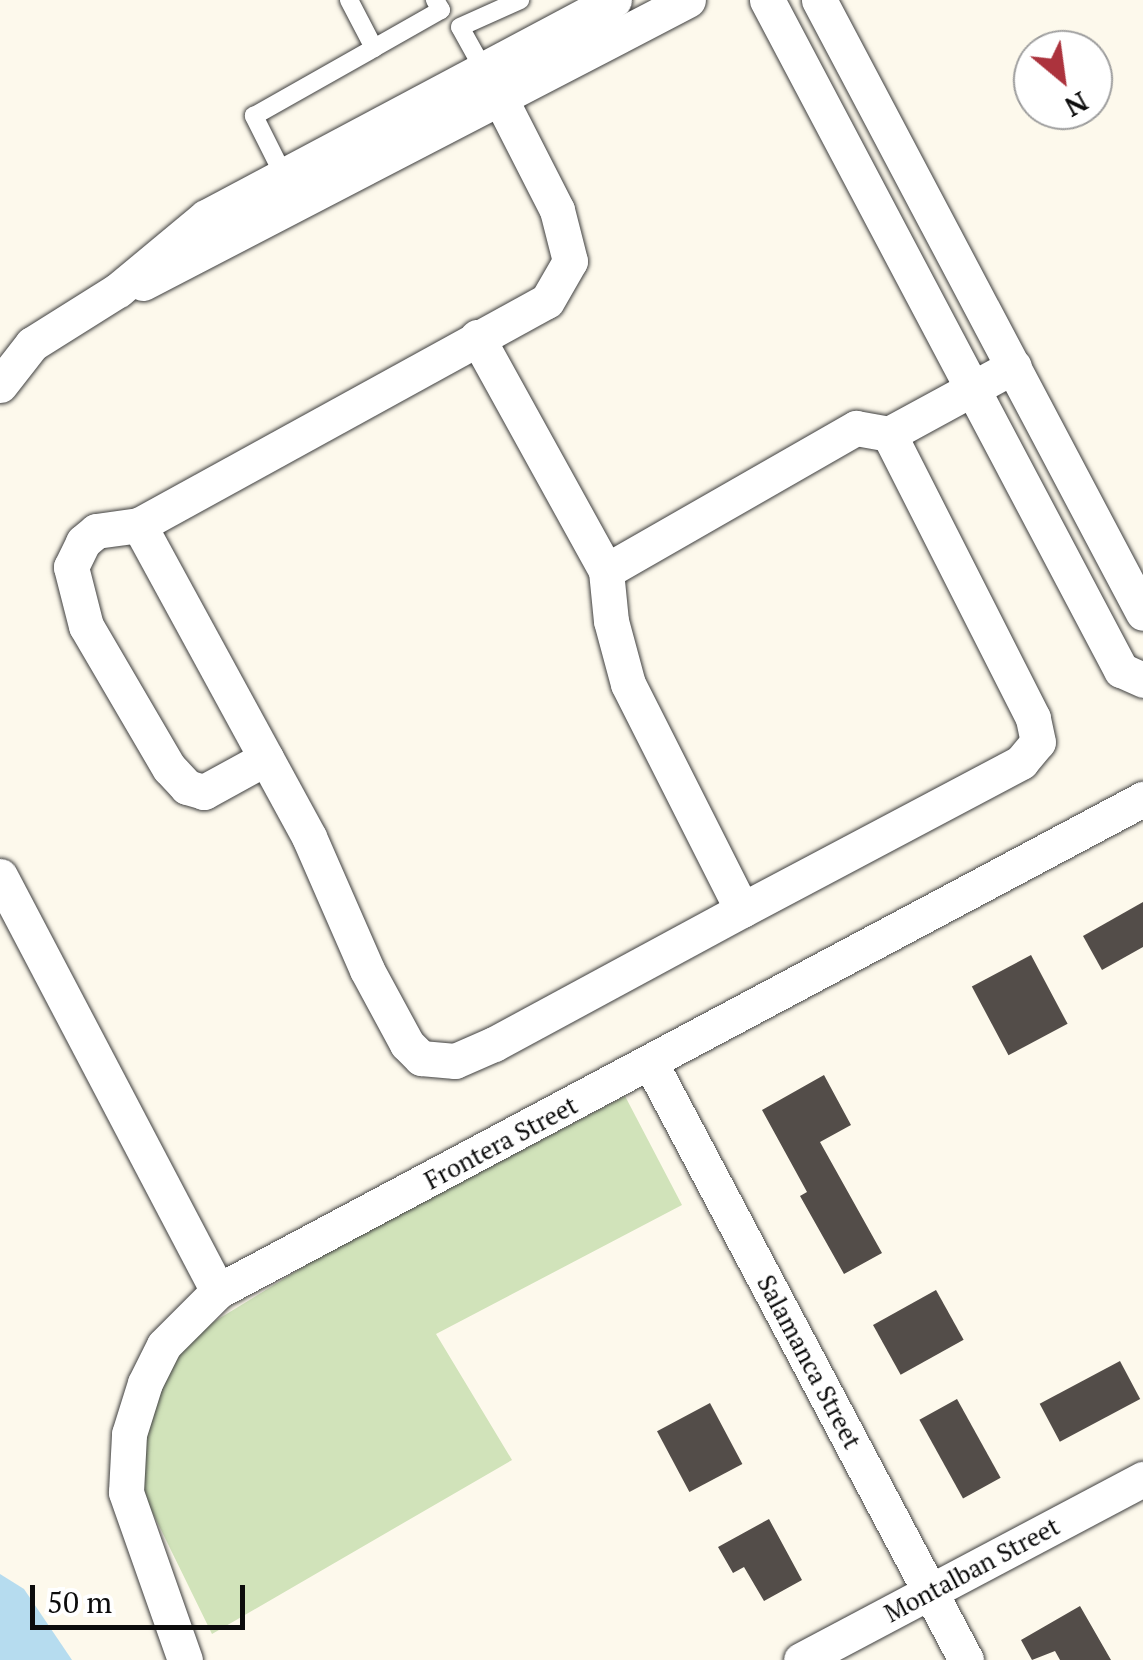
<!DOCTYPE html>
<html>
<head>
<meta charset="utf-8">
<style>
	body { margin:0 }
	#map { position:relative; width:1143px; height:1660px; overflow:hidden; background:#fdf9ec; font-family:"PT Serif",serif }
	div>[style] { position:absolute }
	.green>* { inset:0; background:#d1e3ba }
	.water>* { inset:0; background:#b6dcef }
	.building>* { inset:0; background:#534d49; transform-origin:0 0 }
	.roads { filter:drop-shadow(0 0 2px #3f3f3f) drop-shadow(0 0 2px #3f3f3f) }
	.lane>* { height:18px; margin:-9px; padding:0 9px; transform-origin:9px; border-radius:9px; background:#fff }
	.street>* { height:35px; margin:-17.5px; padding:0 17.5px; transform-origin:17.5px; border-radius:17.5px; background:#fff }
	span { translate:-50% -50%; white-space:nowrap; text-align:center; line-height:1.15; -webkit-text-stroke:10px #fff; paint-order:stroke }
	.street-label { font-size:25px; color:#0c0c0c }
	.north { position:absolute; left:1013px; top:30px; width:100px; height:100px; box-sizing:border-box; background:#fff; border:2px solid #9e9e9e; border-radius:50%; rotate:151deg; font-size:28px; font-weight:700; line-height:40px; text-align:center; color:#0c0c0c }
	.north::after { content:''; display:block; margin:auto; width:35px; height:45px; background:#ac333d; clip-path:polygon(50% 0,100% 100%,50% 72%,0 100%) }
	.scale { position:absolute; left:30px; top:1585px; width:215px; height:45px; box-sizing:border-box; border:5px solid #0c0c0c; border-top:0; padding-left:12px; font-size:30px; line-height:35px; white-space:nowrap; color:#0c0c0c; -webkit-text-stroke:8px #fff; paint-order:stroke }
</style>
</head>
<body>
<div id="map">
	<div class="green">
		<i style="clip-path:polygon(625px 1096px,682px 1205px,436px 1334px,512px 1460px,212px 1634px,142px 1491px,144px 1439px,159px 1391px,177px 1357px,207px 1326px,321px 1256px)"></i>
	</div>
	<div class="water">
		<i style="clip-path:polygon(0 1574px,24px 1589px,72px 1660px,0 1660px)"></i>
	</div>
	<div class="building">
		<i style="clip-path:polygon(1143px 902px,1143px 947px,1102px 970px,1083px 936px)"></i>
		<i style="left:1031px;top:955px;width:78px;height:67px;rotate:62deg"></i>
		<i style="clip-path:polygon(824px 1075px,851px 1125px,820px 1142px,882px 1253px,844px 1274px,800px 1196px,807px 1192px,762px 1110px)"></i>
		<i style="left:936px;top:1290px;width:57px;height:72px;rotate:61deg"></i>
		<i style="left:1120px;top:1361px;width:43px;height:91px;rotate:62deg"></i>
		<i style="left:957px;top:1399px;width:90px;height:43px;rotate:61deg"></i>
		<i style="left:710px;top:1403px;width:69px;height:60px;rotate:62deg"></i>
		<i style="clip-path:polygon(769px 1519px,802px 1580px,764px 1601px,744px 1567px,733px 1573px,718px 1547px)"></i>
		<i style="clip-path:polygon(1080px 1606px,1111px 1660px,1060px 1660px,1055px 1651px,1032px 1660px,1021px 1640px)"></i>
	</div>
	<div class="roads">
		<div class="lane">
			<i style="left:349px;top:0;width:54px;rotate:62.5deg"></i>
			<i style="left:374px;top:48px;width:77px;rotate:-29.6deg"></i>
			<i style="left:441px;top:10px;width:12px;rotate:-121deg"></i>
			<i style="left:485px;top:72px;width:51px;rotate:-119.1deg"></i>
			<i style="left:460px;top:27px;width:66px;rotate:-24.2deg"></i>
			<i style="left:286px;top:180px;width:72px;rotate:-116.6deg"></i>
			<i style="left:254px;top:116px;width:138px;rotate:-29.5deg"></i>
		</div>
		<div class="street">
			<i style="left:767px;top:0;width:758px;rotate:62.15deg"></i>
			<i style="left:1121px;top:670px;width:24px;rotate:24deg"></i>
			<i style="left:819px;top:0;width:693px;rotate:62.14deg"></i>
			<i style="left:143px;top:283px;width:614px;rotate:-27.44deg"></i>
			<i style="left:477px;top:337px;width:267px;rotate:61.1deg"></i>
			<i style="left:606px;top:571px;width:50px;rotate:84.3deg"></i>
			<i style="left:611px;top:621px;width:65px;rotate:74.9deg"></i>
			<i style="left:628px;top:684px;width:253px;rotate:63.2deg"></i>
			<i style="left:742px;top:910px;width:316px;rotate:-27.9deg"></i>
			<i style="left:1021px;top:762px;width:26px;rotate:-50deg"></i>
			<i style="left:1038px;top:742px;width:25px;rotate:-102deg"></i>
			<i style="left:1033px;top:718px;width:318px;rotate:-116.9deg"></i>
			<i style="left:889px;top:434px;width:142px;rotate:-28.5deg"></i>
			<i style="left:0;top:385px;width:52px;rotate:-52deg"></i>
			<i style="left:32px;top:344px;width:102px;rotate:-32.1deg"></i>
			<i style="left:118px;top:290px;width:114px;rotate:-39.7deg"></i>
			<i style="left:206px;top:217px;width:462px;rotate:-28deg"></i>
			<i style="left:139px;top:525px;width:355px;rotate:61.4deg"></i>
			<i style="left:309px;top:837px;width:145px;rotate:66.4deg"></i>
			<i style="left:367px;top:970px;width:84px;rotate:61.6deg"></i>
			<i style="left:407px;top:1044px;width:20px;rotate:45deg"></i>
			<i style="left:421px;top:1058px;width:34px;rotate:5deg"></i>
			<i style="left:455px;top:1061px;width:43px;rotate:-23.6deg"></i>
			<i style="left:494px;top:1044px;width:282px;rotate:-28.4deg"></i>
			<i style="left:606px;top:571px;width:288px;rotate:-29.8deg"></i>
			<i style="left:856px;top:428px;width:34px;rotate:10deg"></i>
			<i style="left:266px;top:758px;width:71px;rotate:151.3deg"></i>
			<i style="left:204px;top:792px;width:18px;rotate:-164deg"></i>
			<i style="left:187px;top:787px;width:26px;rotate:-133deg"></i>
			<i style="left:169px;top:768px;width:164px;rotate:-120.3deg"></i>
			<i style="left:86px;top:626px;width:61px;rotate:-104.3deg"></i>
			<i style="left:71px;top:567px;width:28px;rotate:-64deg"></i>
			<i style="left:83px;top:542px;width:17px;rotate:-40deg"></i>
			<i style="left:96px;top:531px;width:43px;rotate:-7.9deg"></i>
			<i style="left:139px;top:525px;width:465px;rotate:-28.8deg"></i>
			<i style="left:547px;top:301px;width:46px;rotate:-60.1deg"></i>
			<i style="left:570px;top:261px;width:53px;rotate:-104.3deg"></i>
			<i style="left:557px;top:210px;width:126px;rotate:-117deg"></i>
			<i style="left:0;top:876px;width:469px;rotate:62.3deg"></i>
			<i style="left:651px;top:1064px;width:674px;rotate:62.14deg"></i>
			<i style="left:185px;top:1660px;width:178px;rotate:-109.4deg"></i>
			<i style="left:126px;top:1492px;width:58px;rotate:-87deg"></i>
			<i style="left:129px;top:1434px;width:53px;rotate:-72.6deg"></i>
			<i style="left:145px;top:1383px;width:42px;rotate:-63.4deg"></i>
			<i style="left:164px;top:1345px;width:76px;rotate:-45deg"></i>
			<i style="left:218px;top:1291px;width:1048px;rotate:-28.01deg"></i>
			<i style="left:801px;top:1660px;width:387px;rotate:-27.9deg"></i>
		</div>
	</div>
	<div class="street-label">
		<span style="left:501px;top:1143px;rotate:-28deg">Frontera Street</span>
		<span style="left:809px;top:1362px;rotate:62deg">Salamanca Street</span>
		<span style="left:972px;top:1570px;rotate:-28deg">Montalban Street</span>
	</div>
	<div class="north">N</div>
	<div class="scale">50 m</div>
</div>
</body>
</html>
